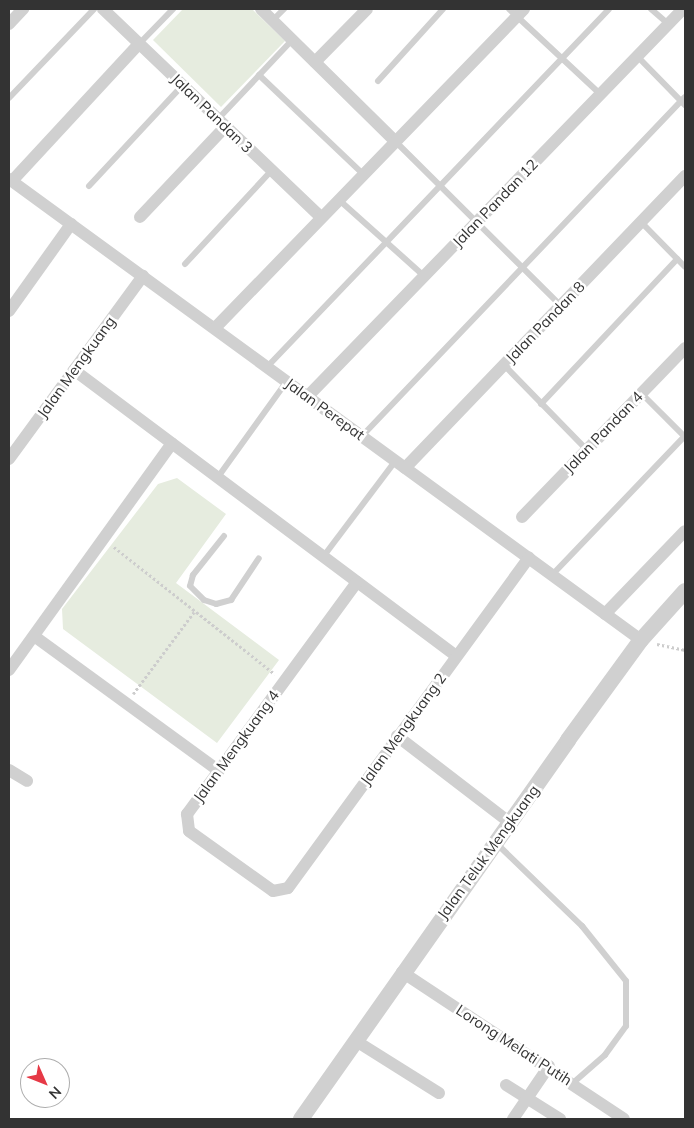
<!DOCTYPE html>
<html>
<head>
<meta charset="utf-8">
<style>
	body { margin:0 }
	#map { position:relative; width:694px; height:1128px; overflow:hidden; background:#fff; font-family:Mulish,sans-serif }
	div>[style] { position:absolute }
	.green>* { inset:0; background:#e6ecdf }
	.path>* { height:2.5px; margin-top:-1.25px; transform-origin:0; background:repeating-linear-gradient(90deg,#cdcdcd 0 2.5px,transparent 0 5px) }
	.service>* { height:6px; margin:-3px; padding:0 3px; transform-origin:3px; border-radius:3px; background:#d0d0d0 }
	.minor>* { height:12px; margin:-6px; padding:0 6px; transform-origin:6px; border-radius:6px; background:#d0d0d0 }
	.tertiary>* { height:16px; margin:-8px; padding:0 8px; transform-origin:8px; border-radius:8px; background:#d0d0d0 }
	span { translate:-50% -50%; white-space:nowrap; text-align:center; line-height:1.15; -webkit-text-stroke:5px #fff; paint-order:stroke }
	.street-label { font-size:15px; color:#333 }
	.frame { position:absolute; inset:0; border:10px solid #333; pointer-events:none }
	.north { position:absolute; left:20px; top:1058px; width:50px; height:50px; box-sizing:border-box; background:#fff; border:1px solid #adadad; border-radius:50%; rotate:134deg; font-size:14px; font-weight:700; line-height:20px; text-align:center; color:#333 }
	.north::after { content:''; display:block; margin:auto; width:18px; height:22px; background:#e63946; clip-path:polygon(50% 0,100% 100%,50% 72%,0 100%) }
</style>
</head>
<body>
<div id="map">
	<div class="green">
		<i style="clip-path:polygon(183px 9px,252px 9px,285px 41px,221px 107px,153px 40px)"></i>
		<i style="clip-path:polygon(177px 478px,226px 514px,176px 583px,279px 660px,217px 743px,63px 629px,62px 609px,158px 484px)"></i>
	</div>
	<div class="path">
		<i style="left:114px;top:547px;width:205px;rotate:38.3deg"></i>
		<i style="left:657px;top:644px;width:29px;rotate:12deg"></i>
		<i style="left:133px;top:694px;width:102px;rotate:-53.4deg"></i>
	</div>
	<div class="service">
		<i style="left:509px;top:9px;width:125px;rotate:43deg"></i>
		<i style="left:651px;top:9px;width:23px;rotate:41deg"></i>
		<i style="left:273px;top:20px;width:16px;rotate:-45deg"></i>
		<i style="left:139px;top:44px;width:49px;rotate:-45.8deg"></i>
		<i style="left:637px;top:56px;width:69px;rotate:45.6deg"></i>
		<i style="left:259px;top:75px;width:142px;rotate:43.6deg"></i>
		<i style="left:378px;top:81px;width:97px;rotate:-47.9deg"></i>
		<i style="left:9px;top:98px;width:123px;rotate:-46.3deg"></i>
		<i style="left:218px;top:119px;width:110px;rotate:-46.8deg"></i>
		<i style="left:395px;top:141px;width:234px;rotate:44.8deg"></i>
		<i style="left:89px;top:186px;width:138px;rotate:-47.1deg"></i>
		<i style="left:338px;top:199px;width:115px;rotate:41.8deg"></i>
		<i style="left:641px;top:222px;width:63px;rotate:45.6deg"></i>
		<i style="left:185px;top:264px;width:128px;rotate:-47.2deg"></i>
		<i style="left:504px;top:365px;width:119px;rotate:45.7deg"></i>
		<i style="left:267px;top:367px;width:495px;rotate:-46.3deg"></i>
		<i style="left:641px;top:393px;width:62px;rotate:45deg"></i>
		<i style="left:541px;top:404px;width:199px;rotate:-46.8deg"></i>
		<i style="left:362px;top:436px;width:468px;rotate:-46.4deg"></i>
		<i style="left:218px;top:477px;width:118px;rotate:-54.3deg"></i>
		<i style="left:224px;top:536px;width:50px;rotate:128.5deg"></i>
		<i style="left:193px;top:575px;width:11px;rotate:105deg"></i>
		<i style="left:190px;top:586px;width:20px;rotate:45deg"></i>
		<i style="left:204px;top:600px;width:13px;rotate:18deg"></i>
		<i style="left:216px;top:604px;width:16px;rotate:-15deg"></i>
		<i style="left:231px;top:600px;width:50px;rotate:-56.3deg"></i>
		<i style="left:323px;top:557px;width:121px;rotate:-53deg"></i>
		<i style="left:552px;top:575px;width:192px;rotate:-46.3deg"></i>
		<i style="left:496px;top:843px;width:120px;rotate:44deg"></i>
		<i style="left:582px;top:926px;width:70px;rotate:51.3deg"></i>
		<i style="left:626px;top:981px;width:45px;rotate:90deg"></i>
		<i style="left:626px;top:1026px;width:36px;rotate:126deg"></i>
		<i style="left:605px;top:1055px;width:43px;rotate:138.8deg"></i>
	</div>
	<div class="minor">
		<i style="left:103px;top:9px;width:301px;rotate:43.7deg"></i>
		<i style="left:261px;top:9px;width:187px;rotate:44.6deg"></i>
		<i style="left:9px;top:24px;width:21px;rotate:-47deg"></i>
		<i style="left:315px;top:62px;width:74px;rotate:-45.5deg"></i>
		<i style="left:9px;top:179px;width:782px;rotate:36.11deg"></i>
		<i style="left:12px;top:181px;width:187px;rotate:-47.2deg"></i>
		<i style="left:140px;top:217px;width:125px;rotate:-46.6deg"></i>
		<i style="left:9px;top:311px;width:107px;rotate:-54.5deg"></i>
		<i style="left:215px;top:328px;width:444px;rotate:-45.9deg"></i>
		<i style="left:74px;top:370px;width:477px;rotate:36.8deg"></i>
		<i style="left:308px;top:396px;width:539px;rotate:-45.9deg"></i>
		<i style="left:9px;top:459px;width:227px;rotate:-53.8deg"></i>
		<i style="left:405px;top:468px;width:405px;rotate:-46.2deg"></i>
		<i style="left:522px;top:517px;width:235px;rotate:-46deg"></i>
		<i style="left:357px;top:582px;width:288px;rotate:126.2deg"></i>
		<i style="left:187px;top:814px;width:17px;rotate:83deg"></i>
		<i style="left:189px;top:831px;width:103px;rotate:35.5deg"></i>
		<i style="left:273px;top:891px;width:15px;rotate:-11deg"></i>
		<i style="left:288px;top:888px;width:409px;rotate:-53.9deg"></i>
		<i style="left:605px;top:614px;width:115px;rotate:-46.1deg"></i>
		<i style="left:34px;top:636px;width:228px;rotate:36.1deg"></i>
		<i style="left:9px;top:670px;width:279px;rotate:-54.3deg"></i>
		<i style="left:397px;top:736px;width:141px;rotate:37.5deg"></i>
		<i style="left:9px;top:770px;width:21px;rotate:31deg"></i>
		<i style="left:402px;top:972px;width:266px;rotate:33.5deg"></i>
		<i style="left:356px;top:1041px;width:98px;rotate:32.1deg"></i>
		<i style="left:506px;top:1085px;width:64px;rotate:32.2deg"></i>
		<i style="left:513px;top:1119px;width:64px;rotate:-55.8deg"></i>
	</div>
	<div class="tertiary">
		<i style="left:301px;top:1119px;width:464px;rotate:-54.8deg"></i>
		<i style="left:568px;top:740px;width:124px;rotate:-53.9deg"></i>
		<i style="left:641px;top:640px;width:66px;rotate:-48.1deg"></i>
	</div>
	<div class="street-label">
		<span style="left:212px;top:113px;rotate:44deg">Jalan Pandan 3</span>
		<span style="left:495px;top:203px;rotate:-46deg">Jalan Pandan 12</span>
		<span style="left:545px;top:322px;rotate:-46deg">Jalan Pandan 8</span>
		<span style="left:76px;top:367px;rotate:-54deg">Jalan Mengkuang</span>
		<span style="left:325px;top:409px;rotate:36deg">Jalan Perepat</span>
		<span style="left:603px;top:432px;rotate:-46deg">Jalan Pandan 4</span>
		<span style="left:403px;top:729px;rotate:-54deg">Jalan Mengkuang 2</span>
		<span style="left:236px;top:746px;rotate:-54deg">Jalan Mengkuang 4</span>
		<span style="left:488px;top:852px;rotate:-54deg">Jalan Teluk Mengkuang</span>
		<span style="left:514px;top:1045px;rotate:33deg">Lorong Melati Putih</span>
	</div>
	<div class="frame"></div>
	<div class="north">N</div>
</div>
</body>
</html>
